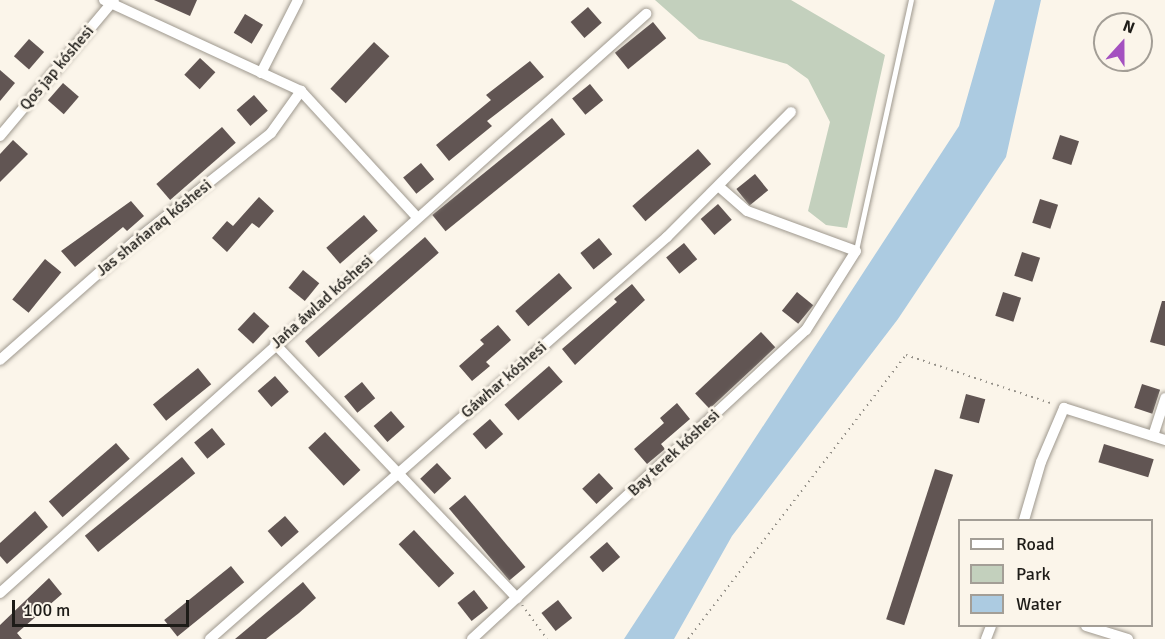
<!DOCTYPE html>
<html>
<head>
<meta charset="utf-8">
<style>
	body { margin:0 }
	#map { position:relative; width:1165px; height:639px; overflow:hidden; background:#fbf5ea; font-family:Signika,sans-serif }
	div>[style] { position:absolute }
	.green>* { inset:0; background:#c3d0bd }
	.water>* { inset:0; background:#accbe1 }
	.building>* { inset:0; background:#615553; transform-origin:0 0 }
	.path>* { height:2px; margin-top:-1px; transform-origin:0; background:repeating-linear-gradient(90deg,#959189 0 1.5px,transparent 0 6px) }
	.roads { filter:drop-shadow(0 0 2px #9e988e) drop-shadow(0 0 2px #9e988e) }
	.lane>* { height:5px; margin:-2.5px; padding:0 2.5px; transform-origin:2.5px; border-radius:2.5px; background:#fff }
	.street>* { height:10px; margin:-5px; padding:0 5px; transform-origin:5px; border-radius:5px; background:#fff }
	span { translate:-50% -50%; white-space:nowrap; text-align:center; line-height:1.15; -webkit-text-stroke:6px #fbf5ea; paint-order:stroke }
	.street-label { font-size:16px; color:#1e1c18 }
	.legend { position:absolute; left:958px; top:519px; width:195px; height:108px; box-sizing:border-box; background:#fbf5ea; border:2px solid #a39e96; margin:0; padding:8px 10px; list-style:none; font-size:18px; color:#1e1c18 }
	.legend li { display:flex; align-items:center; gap:12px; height:30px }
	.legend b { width:30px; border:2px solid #a39e96 }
	.north { position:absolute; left:1093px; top:12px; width:60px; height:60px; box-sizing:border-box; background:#fbf5ea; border:2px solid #a39e96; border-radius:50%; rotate:21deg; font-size:16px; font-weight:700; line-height:24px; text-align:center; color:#1e1c18 }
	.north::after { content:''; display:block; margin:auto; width:21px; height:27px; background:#a451c0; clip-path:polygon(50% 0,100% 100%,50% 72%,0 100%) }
	.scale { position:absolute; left:12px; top:600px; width:177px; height:27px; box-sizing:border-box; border:3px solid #1e1c18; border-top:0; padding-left:8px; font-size:18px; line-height:21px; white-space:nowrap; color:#1e1c18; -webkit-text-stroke:4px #fbf5ea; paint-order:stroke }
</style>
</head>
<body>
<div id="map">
	<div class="green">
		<i style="clip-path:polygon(655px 0,791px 0,885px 55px,847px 228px,826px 225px,808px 211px,830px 122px,808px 79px,787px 64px,699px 39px)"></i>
	</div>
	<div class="water">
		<i style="clip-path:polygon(995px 0,1041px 0,1006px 157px,898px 319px,732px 536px,674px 639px,624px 639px,959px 126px)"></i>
	</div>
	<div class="building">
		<i style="clip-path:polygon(154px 0,197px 0,190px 16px)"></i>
		<i style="left:588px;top:7px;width:21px;height:23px;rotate:49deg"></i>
		<i style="left:245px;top:14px;width:21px;height:22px;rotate:31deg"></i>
		<i style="left:653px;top:22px;width:21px;height:49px;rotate:51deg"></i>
		<i style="left:29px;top:39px;width:20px;height:23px;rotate:41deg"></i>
		<i style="left:374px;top:42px;width:21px;height:64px;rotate:43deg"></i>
		<i style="left:200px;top:58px;width:21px;height:23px;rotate:43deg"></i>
		<i style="clip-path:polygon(530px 61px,544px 77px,487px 121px,492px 126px,449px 161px,436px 145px,491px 100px,486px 95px)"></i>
		<i style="clip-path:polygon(0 70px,15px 83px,0 101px)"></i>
		<i style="left:63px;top:83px;width:21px;height:23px;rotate:41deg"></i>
		<i style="left:590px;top:84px;width:21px;height:23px;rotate:51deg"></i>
		<i style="left:254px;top:95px;width:21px;height:23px;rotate:49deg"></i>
		<i style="left:552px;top:118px;width:21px;height:154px;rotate:51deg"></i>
		<i style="left:222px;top:127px;width:21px;height:87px;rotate:49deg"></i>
		<i style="left:1060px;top:135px;width:20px;height:25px;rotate:18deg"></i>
		<i style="clip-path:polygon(13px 140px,28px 154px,0 182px,0 154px)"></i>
		<i style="left:698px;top:149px;width:20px;height:87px;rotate:49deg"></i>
		<i style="left:421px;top:163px;width:21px;height:23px;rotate:51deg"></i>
		<i style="left:755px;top:174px;width:21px;height:24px;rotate:51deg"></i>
		<i style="clip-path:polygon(259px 197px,274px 211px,259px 228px,252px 223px,227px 252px,212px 238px,227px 221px,233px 226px)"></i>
		<i style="left:1040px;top:199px;width:19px;height:25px;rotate:18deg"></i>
		<i style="clip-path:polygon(131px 201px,144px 216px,127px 231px,123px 227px,75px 267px,61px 251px)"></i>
		<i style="left:718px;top:204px;width:21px;height:23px;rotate:49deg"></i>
		<i style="left:364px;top:215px;width:21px;height:50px;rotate:49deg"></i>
		<i style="left:425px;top:237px;width:21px;height:159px;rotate:49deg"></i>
		<i style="left:599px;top:238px;width:21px;height:24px;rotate:51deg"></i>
		<i style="left:684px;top:243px;width:21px;height:23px;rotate:51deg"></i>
		<i style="left:1022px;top:252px;width:19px;height:25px;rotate:18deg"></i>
		<i style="left:45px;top:259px;width:21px;height:52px;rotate:39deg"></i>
		<i style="left:303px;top:270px;width:21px;height:23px;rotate:39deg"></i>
		<i style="left:559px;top:273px;width:20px;height:58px;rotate:49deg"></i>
		<i style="clip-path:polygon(632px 284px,645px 300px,575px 365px,562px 349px,617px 302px,614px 299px)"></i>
		<i style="left:797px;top:292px;width:21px;height:24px;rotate:39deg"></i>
		<i style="left:1003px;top:292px;width:19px;height:25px;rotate:18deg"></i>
		<i style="clip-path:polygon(1162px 301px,1165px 301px,1165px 346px,1150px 342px)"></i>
		<i style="left:254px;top:312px;width:21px;height:24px;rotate:43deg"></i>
		<i style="clip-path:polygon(498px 325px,511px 340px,486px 362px,490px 366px,472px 381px,459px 366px,484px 344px,480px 340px)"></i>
		<i style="left:761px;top:332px;width:21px;height:90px;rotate:47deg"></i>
		<i style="left:549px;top:366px;width:21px;height:59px;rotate:49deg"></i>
		<i style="left:198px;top:368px;width:21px;height:58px;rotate:51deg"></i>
		<i style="left:275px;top:376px;width:21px;height:23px;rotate:49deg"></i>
		<i style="left:362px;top:382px;width:21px;height:23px;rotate:51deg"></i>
		<i style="left:1142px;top:384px;width:19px;height:25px;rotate:18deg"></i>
		<i style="left:966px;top:394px;width:20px;height:25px;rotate:15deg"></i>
		<i style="clip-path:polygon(677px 403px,690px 419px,661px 444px,665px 449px,647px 464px,634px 449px,664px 423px,660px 418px)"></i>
		<i style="left:391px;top:411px;width:21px;height:23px;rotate:49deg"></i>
		<i style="left:490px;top:419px;width:20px;height:23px;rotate:49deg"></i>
		<i style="left:212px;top:428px;width:21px;height:23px;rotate:51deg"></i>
		<i style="left:325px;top:432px;width:52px;height:23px;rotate:47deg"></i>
		<i style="left:116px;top:443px;width:21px;height:89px;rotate:49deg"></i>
		<i style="left:1104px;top:444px;width:52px;height:19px;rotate:17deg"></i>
		<i style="left:182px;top:457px;width:21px;height:125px;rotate:51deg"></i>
		<i style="left:437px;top:463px;width:21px;height:23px;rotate:47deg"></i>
		<i style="left:935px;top:469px;width:19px;height:158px;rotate:18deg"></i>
		<i style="left:599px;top:473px;width:21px;height:23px;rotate:47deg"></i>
		<i style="left:465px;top:495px;width:94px;height:21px;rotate:50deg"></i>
		<i style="clip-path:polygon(35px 511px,48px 527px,7px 564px,0 556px,0 543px)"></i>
		<i style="left:285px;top:516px;width:21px;height:23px;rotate:49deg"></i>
		<i style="left:414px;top:530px;width:59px;height:21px;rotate:47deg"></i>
		<i style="left:607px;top:542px;width:20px;height:23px;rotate:49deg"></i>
		<i style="left:231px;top:566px;width:21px;height:86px;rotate:51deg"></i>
		<i style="clip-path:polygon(49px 578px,62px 594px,17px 633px,22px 639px,0 639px,0 625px)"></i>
		<i style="clip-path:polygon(303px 582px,316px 598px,299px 613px,266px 639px,235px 639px)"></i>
		<i style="left:474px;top:590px;width:23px;height:21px;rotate:52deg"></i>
		<i style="left:558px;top:600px;width:23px;height:21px;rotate:52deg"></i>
	</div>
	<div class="path">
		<i style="left:522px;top:605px;width:42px;rotate:53.7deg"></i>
		<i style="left:688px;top:639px;width:358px;rotate:-52.5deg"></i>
		<i style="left:906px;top:355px;width:155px;rotate:18.4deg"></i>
	</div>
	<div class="roads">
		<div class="lane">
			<i style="left:856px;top:250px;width:256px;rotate:-77.6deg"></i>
		</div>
		<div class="street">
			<i style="left:104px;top:0;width:217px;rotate:24.8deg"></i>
			<i style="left:301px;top:91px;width:171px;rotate:47.4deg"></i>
			<i style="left:261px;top:73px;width:82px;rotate:-63.1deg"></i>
			<i style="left:0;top:136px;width:177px;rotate:-50deg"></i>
			<i style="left:275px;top:344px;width:351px;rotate:46.4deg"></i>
			<i style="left:0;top:360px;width:179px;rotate:-41.4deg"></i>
			<i style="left:134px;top:242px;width:175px;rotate:-38.5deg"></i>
			<i style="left:271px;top:133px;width:52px;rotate:-54.5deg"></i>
			<i style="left:1153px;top:436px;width:40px;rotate:-72deg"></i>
			<i style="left:1024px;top:520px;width:60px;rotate:-73.7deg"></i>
			<i style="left:1041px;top:462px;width:59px;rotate:-66.9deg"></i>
			<i style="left:1064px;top:408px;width:106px;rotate:17.6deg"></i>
			<i style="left:0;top:593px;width:868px;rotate:-41.87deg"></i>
			<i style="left:1086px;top:626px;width:44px;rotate:17.2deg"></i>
			<i style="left:210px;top:639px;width:609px;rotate:-41.34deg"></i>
			<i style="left:667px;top:237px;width:176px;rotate:-45.2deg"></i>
			<i style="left:472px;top:639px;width:455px;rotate:-42.8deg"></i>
			<i style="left:806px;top:330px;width:93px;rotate:-57.7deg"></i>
			<i style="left:856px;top:251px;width:116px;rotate:-159.8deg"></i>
			<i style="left:747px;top:211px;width:38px;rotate:-139deg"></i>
			<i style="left:986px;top:639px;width:14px;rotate:-69deg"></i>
		</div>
	</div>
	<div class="street-label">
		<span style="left:57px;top:68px;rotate:-50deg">Qos jap kóshesi</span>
		<span style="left:154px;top:228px;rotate:-39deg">Jas shańaraq kóshesi</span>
		<span style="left:322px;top:302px;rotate:-42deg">Jańa áwlad kóshesi</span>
		<span style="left:504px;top:380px;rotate:-41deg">Gáwhar kóshesi</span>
		<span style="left:674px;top:453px;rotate:-43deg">Bay terek kóshesi</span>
	</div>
	<ul class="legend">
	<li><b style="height:8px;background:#fff"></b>Road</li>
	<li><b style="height:16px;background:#c3d0bd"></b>Park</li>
	<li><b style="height:16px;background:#accbe1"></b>Water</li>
	</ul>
	<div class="north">N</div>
	<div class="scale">100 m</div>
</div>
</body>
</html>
